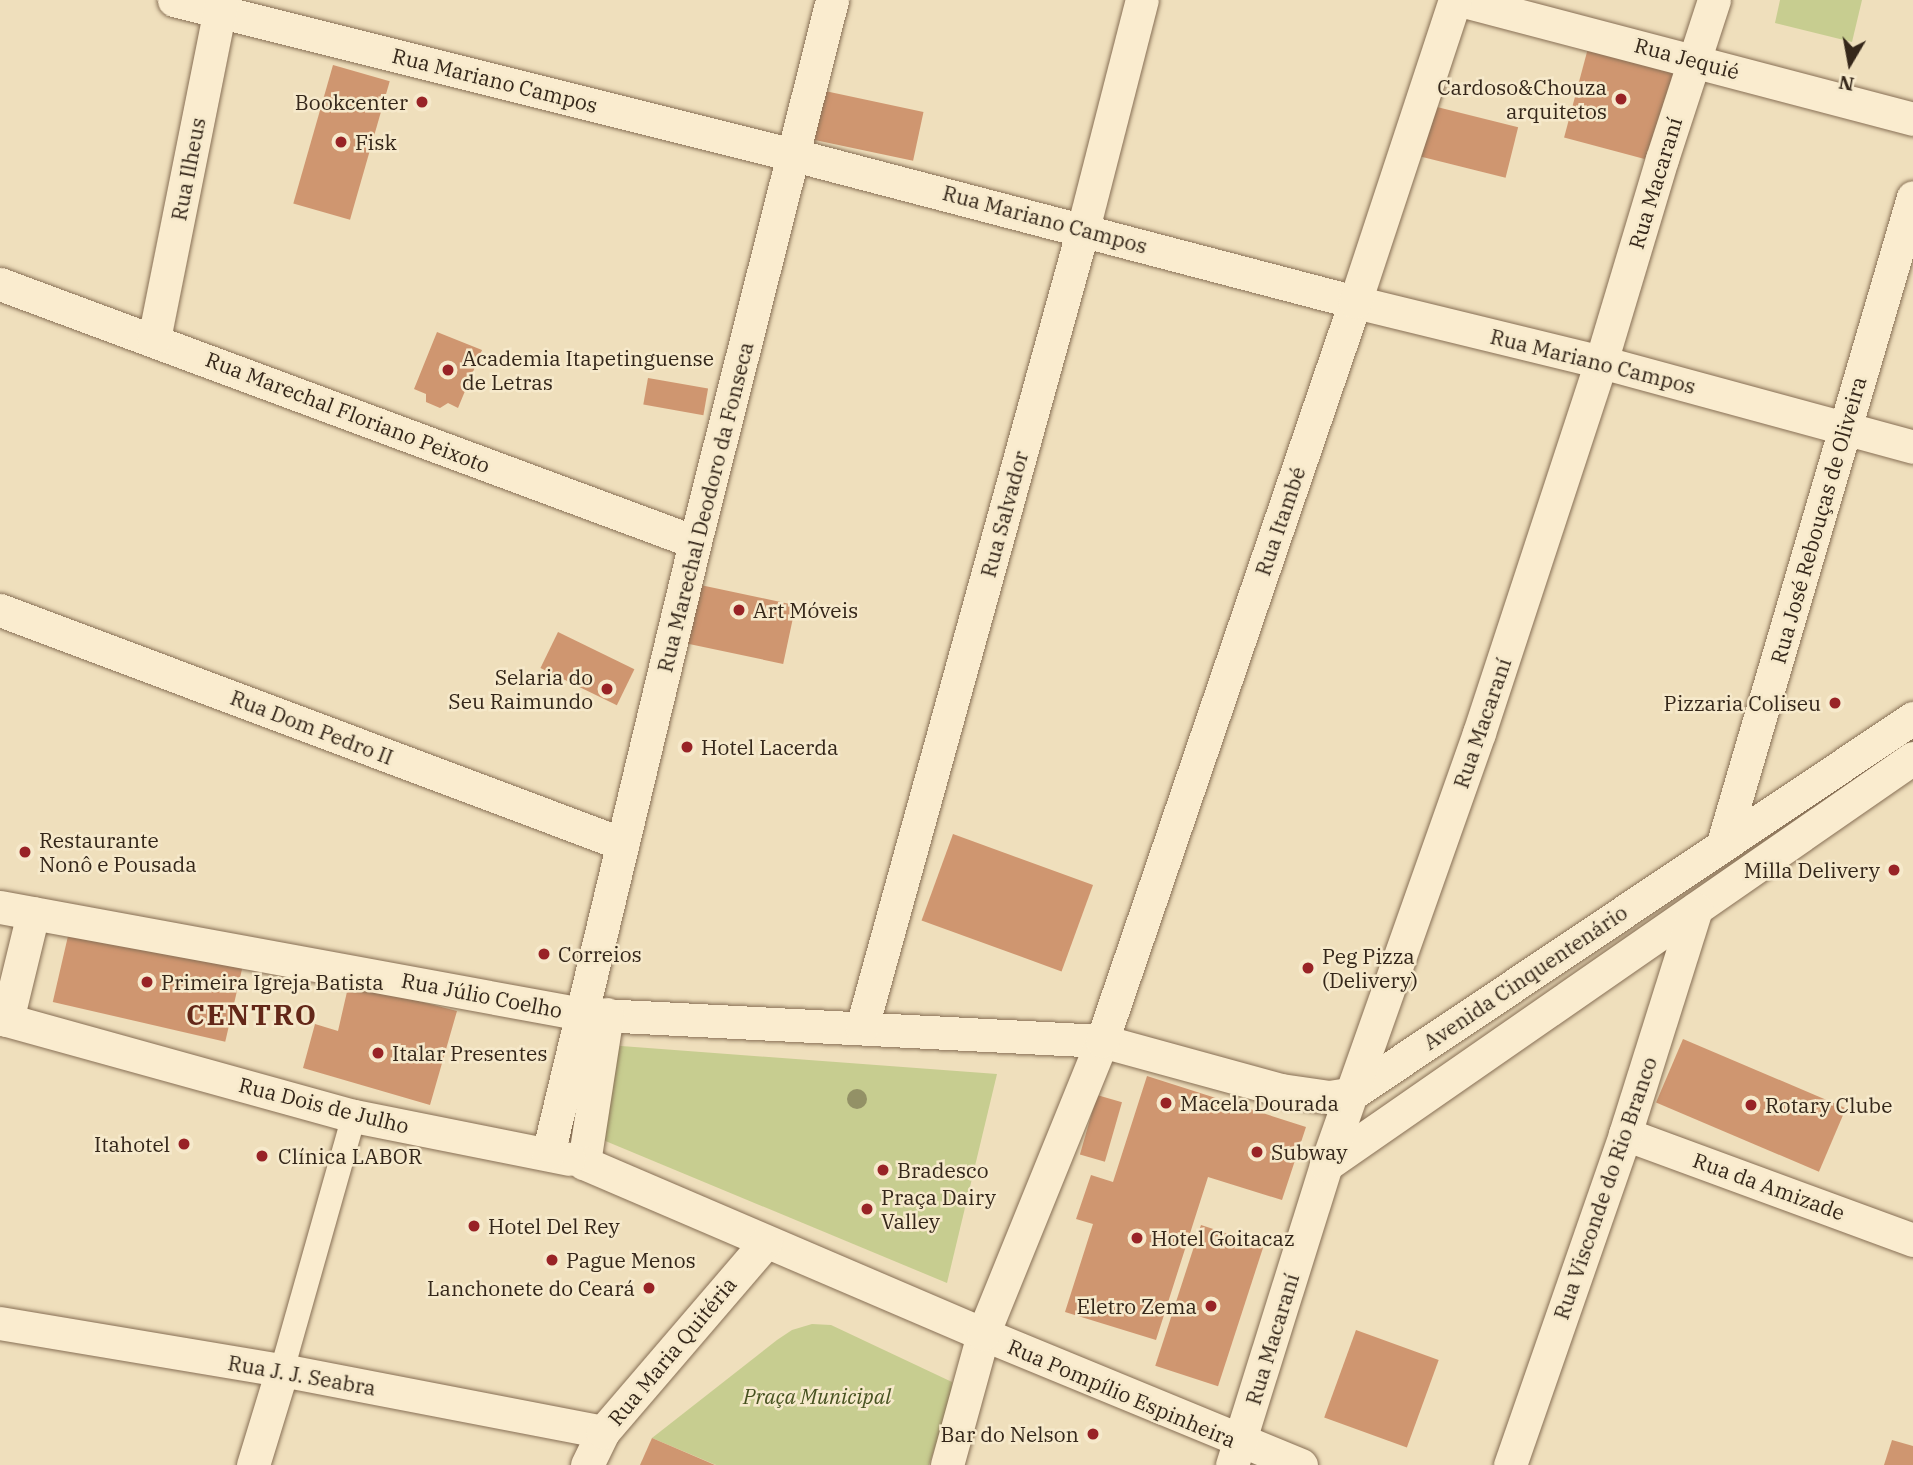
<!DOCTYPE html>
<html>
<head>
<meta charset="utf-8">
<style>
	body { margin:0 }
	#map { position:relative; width:1913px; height:1465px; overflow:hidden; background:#efdfbc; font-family:"IBM Plex Serif",serif }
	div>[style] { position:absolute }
	.green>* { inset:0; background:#c7cd90 }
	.building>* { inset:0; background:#cf9670; transform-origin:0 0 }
	.roads { filter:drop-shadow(0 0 2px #876f55) drop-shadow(0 0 2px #876f55) }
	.pedestrian>* { height:24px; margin:-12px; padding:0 12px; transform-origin:12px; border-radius:12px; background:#faeccf }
	.minor>* { height:33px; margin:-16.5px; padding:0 16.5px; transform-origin:16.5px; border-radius:16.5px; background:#faeccf }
	.trees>* { width:20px; height:20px; margin:-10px; border-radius:50%; background:#939166 }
	.dots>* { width:19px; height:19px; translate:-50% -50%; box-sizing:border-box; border:4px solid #f6e9cb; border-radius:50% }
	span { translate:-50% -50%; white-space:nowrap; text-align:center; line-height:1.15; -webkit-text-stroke:5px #f6e9cb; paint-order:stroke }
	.street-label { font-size:21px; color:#35271a }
	.poi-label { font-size:21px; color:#35271a }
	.right { translate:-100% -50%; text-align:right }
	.left { translate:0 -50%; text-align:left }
	.park-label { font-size:21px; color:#475220; font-style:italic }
	.district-label { font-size:28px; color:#632718; font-weight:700; letter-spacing:2px }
	.north { position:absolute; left:1815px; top:28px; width:70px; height:70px; -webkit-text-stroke:5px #f6e9cb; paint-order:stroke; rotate:190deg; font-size:19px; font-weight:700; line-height:28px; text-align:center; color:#35271a }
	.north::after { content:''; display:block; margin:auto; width:24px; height:32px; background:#35271a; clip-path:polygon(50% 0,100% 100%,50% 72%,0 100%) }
</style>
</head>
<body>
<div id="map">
	<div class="green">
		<i style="clip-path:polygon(1780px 0,1862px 0,1852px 42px,1775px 23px)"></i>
		<i style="clip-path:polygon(608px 1045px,997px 1074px,947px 1283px,591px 1135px)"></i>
		<i style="clip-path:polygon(812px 1324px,831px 1325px,952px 1382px,950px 1403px,929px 1465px,716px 1465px,652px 1438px,777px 1340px,792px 1330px)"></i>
	</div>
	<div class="building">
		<i style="left:1591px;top:37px;width:94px;height:104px;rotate:15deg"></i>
		<i style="left:333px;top:65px;width:59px;height:144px;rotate:16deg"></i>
		<i style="left:811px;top:88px;width:115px;height:50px;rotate:12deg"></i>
		<i style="left:1425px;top:104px;width:96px;height:52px;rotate:14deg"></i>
		<i style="clip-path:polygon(437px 332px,482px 350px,458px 408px,448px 403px,440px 408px,426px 402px,426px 394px,414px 389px)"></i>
		<i style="left:648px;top:378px;width:61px;height:27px;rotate:10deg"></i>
		<i style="left:691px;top:583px;width:107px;height:60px;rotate:12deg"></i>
		<i style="left:558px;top:632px;width:85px;height:40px;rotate:26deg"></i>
		<i style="left:953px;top:834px;width:149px;height:92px;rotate:20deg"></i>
		<i style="left:71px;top:923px;width:177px;height:81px;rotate:13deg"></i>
		<i style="clip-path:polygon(349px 983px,457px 1011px,430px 1105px,303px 1068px,315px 1024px,338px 1031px)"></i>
		<i style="left:1683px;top:1039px;width:177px;height:69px;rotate:23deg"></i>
		<i style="clip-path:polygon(1147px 1076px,1306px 1127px,1282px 1200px,1208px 1177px,1156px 1340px,1065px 1312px,1093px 1224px,1076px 1219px,1091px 1175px,1113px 1182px)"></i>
		<i style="left:1097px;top:1095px;width:26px;height:62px;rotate:16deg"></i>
		<i style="left:1201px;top:1225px;width:66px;height:148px;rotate:18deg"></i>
		<i style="left:1356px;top:1330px;width:88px;height:93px;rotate:20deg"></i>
		<i style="clip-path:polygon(652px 1438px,715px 1465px,640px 1465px)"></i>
		<i style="clip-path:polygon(1892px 1440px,1913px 1446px,1913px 1465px,1884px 1465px)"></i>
	</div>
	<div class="roads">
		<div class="pedestrian">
			<i style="left:282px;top:1370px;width:264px;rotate:-74.2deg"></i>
		</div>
		<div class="minor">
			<i style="left:174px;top:0;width:639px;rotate:14.04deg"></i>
			<i style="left:794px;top:155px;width:580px;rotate:14.68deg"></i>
			<i style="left:1355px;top:302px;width:253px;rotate:13.7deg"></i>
			<i style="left:1601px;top:362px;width:323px;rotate:15.2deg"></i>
			<i style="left:1460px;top:0;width:468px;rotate:14.7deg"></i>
			<i style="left:0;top:284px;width:741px;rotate:20.37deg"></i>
			<i style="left:154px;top:339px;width:346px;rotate:-78.7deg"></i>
			<i style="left:0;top:610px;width:665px;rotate:20.59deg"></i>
			<i style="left:1723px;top:843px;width:673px;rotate:-73.61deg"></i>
			<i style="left:0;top:907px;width:592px;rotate:10.42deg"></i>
			<i style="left:582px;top:1014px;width:521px;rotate:2.97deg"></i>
			<i style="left:1102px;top:1041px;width:186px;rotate:15.3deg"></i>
			<i style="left:1281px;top:1090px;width:49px;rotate:8.3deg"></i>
			<i style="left:1329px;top:1097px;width:24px;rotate:-9deg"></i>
			<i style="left:1353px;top:1093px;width:674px;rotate:-33.81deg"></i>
			<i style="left:607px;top:1014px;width:151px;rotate:98.8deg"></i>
			<i style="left:584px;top:1163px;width:434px;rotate:23.2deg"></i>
			<i style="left:983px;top:1334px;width:344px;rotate:22.4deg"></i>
			<i style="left:0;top:1019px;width:7px;rotate:8deg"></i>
			<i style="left:7px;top:1020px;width:110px;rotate:-76.3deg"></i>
			<i style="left:7px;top:1020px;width:360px;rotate:15.5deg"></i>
			<i style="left:354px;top:1116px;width:219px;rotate:11.3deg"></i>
			<i style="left:862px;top:1027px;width:828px;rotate:-74.52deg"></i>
			<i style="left:1083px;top:229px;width:236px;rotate:-75.6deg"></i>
			<i style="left:1625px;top:1134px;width:307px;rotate:20.2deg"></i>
			<i style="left:548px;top:1154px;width:629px;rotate:-76.49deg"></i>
			<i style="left:695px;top:542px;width:559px;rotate:-75.81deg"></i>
			<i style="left:1326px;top:1165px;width:714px;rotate:-34.74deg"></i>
			<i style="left:0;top:1323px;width:286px;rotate:9.5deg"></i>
			<i style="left:282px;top:1370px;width:327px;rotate:10.9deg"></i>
			<i style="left:253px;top:1465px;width:99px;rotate:-73deg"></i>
			<i style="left:587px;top:1465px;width:37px;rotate:-64deg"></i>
			<i style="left:603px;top:1432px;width:250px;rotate:-49.4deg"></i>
			<i style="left:947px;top:1465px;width:136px;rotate:-74.6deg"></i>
			<i style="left:983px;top:1334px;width:316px;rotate:-67.9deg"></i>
			<i style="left:1102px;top:1041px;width:781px;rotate:-71.1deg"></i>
			<i style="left:1355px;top:302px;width:318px;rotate:-71.7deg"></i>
			<i style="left:1232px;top:1465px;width:314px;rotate:-72.6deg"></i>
			<i style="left:1326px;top:1165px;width:458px;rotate:-70.5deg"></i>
			<i style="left:1479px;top:733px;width:391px;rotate:-71.8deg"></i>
			<i style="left:1601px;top:362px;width:212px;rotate:-73.3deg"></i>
			<i style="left:1662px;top:159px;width:167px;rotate:-71.9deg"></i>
			<i style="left:1510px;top:1465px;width:350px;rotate:-70.8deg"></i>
			<i style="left:1625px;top:1134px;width:236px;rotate:-72.5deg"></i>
		</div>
	</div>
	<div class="trees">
		<i style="left:857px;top:1099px"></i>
	</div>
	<div class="dots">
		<i style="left:1621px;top:99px;background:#982326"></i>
		<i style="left:422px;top:102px;background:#982326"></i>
		<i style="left:341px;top:142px;background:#982326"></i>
		<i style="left:448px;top:370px;background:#982326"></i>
		<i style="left:739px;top:610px;background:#982326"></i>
		<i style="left:607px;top:689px;background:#982326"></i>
		<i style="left:1835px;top:703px;background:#982326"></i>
		<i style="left:687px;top:747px;background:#982326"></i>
		<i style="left:25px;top:852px;background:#982326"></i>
		<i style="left:1894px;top:870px;background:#982326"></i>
		<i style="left:544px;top:954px;background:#982326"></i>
		<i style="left:1308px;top:968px;background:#982326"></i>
		<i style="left:147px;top:982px;background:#982326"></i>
		<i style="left:378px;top:1053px;background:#982326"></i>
		<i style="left:1166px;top:1103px;background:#982326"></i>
		<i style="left:1751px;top:1105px;background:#982326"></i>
		<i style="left:184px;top:1144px;background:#982326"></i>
		<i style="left:1257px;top:1152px;background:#982326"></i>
		<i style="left:262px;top:1156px;background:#982326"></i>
		<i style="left:883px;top:1170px;background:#982326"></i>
		<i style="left:867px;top:1209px;background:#982326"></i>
		<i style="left:474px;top:1226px;background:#982326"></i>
		<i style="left:1137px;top:1238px;background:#982326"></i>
		<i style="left:552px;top:1260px;background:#982326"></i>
		<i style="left:649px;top:1288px;background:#982326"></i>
		<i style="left:1211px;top:1306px;background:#982326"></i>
		<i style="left:1093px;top:1434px;background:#982326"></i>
	</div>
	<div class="street-label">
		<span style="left:1687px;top:58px;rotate:15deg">Rua Jequié</span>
		<span style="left:495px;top:80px;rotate:14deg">Rua Mariano Campos</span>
		<span style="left:188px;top:169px;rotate:-79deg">Rua Ilheus</span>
		<span style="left:1655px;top:183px;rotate:-73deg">Rua Macaraní</span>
		<span style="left:1045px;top:219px;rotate:15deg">Rua Mariano Campos</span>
		<span style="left:1593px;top:361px;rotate:14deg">Rua Mariano Campos</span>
		<span style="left:348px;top:412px;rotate:21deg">Rua Marechal Floriano Peixoto</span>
		<span style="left:705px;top:507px;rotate:-76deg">Rua Marechal Deodoro da Fonseca</span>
		<span style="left:1004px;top:514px;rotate:-75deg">Rua Salvador</span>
		<span style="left:1818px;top:520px;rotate:-74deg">Rua José Rebouças de Oliveira</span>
		<span style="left:1280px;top:521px;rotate:-71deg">Rua Itambé</span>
		<span style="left:1482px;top:723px;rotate:-71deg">Rua Macaraní</span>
		<span style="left:312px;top:727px;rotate:21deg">Rua Dom Pedro II</span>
		<span style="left:1525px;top:977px;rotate:-34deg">Avenida Cinquentenário</span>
		<span style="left:482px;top:995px;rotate:11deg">Rua Júlio Coelho</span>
		<span style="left:324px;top:1105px;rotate:14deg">Rua Dois de Julho</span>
		<span style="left:1769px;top:1186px;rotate:20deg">Rua da Amizade</span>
		<span style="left:1605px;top:1188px;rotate:-71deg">Rua Visconde do Rio Branco</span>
		<span style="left:1272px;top:1339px;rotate:-73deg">Rua Macaraní</span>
		<span style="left:672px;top:1351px;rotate:-50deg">Rua Maria Quitéria</span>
		<span style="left:302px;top:1375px;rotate:10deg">Rua J. J. Seabra</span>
		<span style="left:1122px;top:1393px;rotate:23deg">Rua Pompílio Espinheira</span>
	</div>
	<div class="poi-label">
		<span class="right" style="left:1607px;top:99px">Cardoso&amp;Chouza<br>arquitetos</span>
		<span class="right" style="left:408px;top:102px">Bookcenter</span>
		<span class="left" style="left:355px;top:142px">Fisk</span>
		<span class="left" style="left:462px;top:370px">Academia Itapetinguense<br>de Letras</span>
		<span class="left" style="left:753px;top:610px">Art Móveis</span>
		<span class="right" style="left:593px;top:689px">Selaria do<br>Seu Raimundo</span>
		<span class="right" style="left:1821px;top:703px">Pizzaria Coliseu</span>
		<span class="left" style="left:701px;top:747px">Hotel Lacerda</span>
		<span class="left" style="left:39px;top:852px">Restaurante<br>Nonô e Pousada</span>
		<span class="right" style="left:1880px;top:870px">Milla Delivery</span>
		<span class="left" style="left:558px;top:954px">Correios</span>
		<span class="left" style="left:1322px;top:968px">Peg Pizza<br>(Delivery)</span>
		<span class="left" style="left:161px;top:982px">Primeira Igreja Batista</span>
		<span class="left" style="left:392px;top:1053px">Italar Presentes</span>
		<span class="left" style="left:1180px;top:1103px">Macela Dourada</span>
		<span class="left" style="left:1765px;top:1105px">Rotary Clube</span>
		<span class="right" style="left:170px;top:1144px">Itahotel</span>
		<span class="left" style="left:1271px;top:1152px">Subway</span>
		<span class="left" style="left:278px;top:1156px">Clínica LABOR</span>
		<span class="left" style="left:897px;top:1170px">Bradesco</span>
		<span class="left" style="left:881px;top:1209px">Praça Dairy<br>Valley</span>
		<span class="left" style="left:488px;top:1226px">Hotel Del Rey</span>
		<span class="left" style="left:1151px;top:1238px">Hotel Goitacaz</span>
		<span class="left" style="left:566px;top:1260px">Pague Menos</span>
		<span class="right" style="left:635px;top:1288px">Lanchonete do Ceará</span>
		<span class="right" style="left:1197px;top:1306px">Eletro Zema</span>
		<span class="right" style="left:1079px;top:1434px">Bar do Nelson</span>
	</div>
	<div class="park-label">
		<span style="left:817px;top:1396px">Praça Municipal</span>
	</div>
	<div class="district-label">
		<span style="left:252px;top:1015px">CENTRO</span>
	</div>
	<div class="north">N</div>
</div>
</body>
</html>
